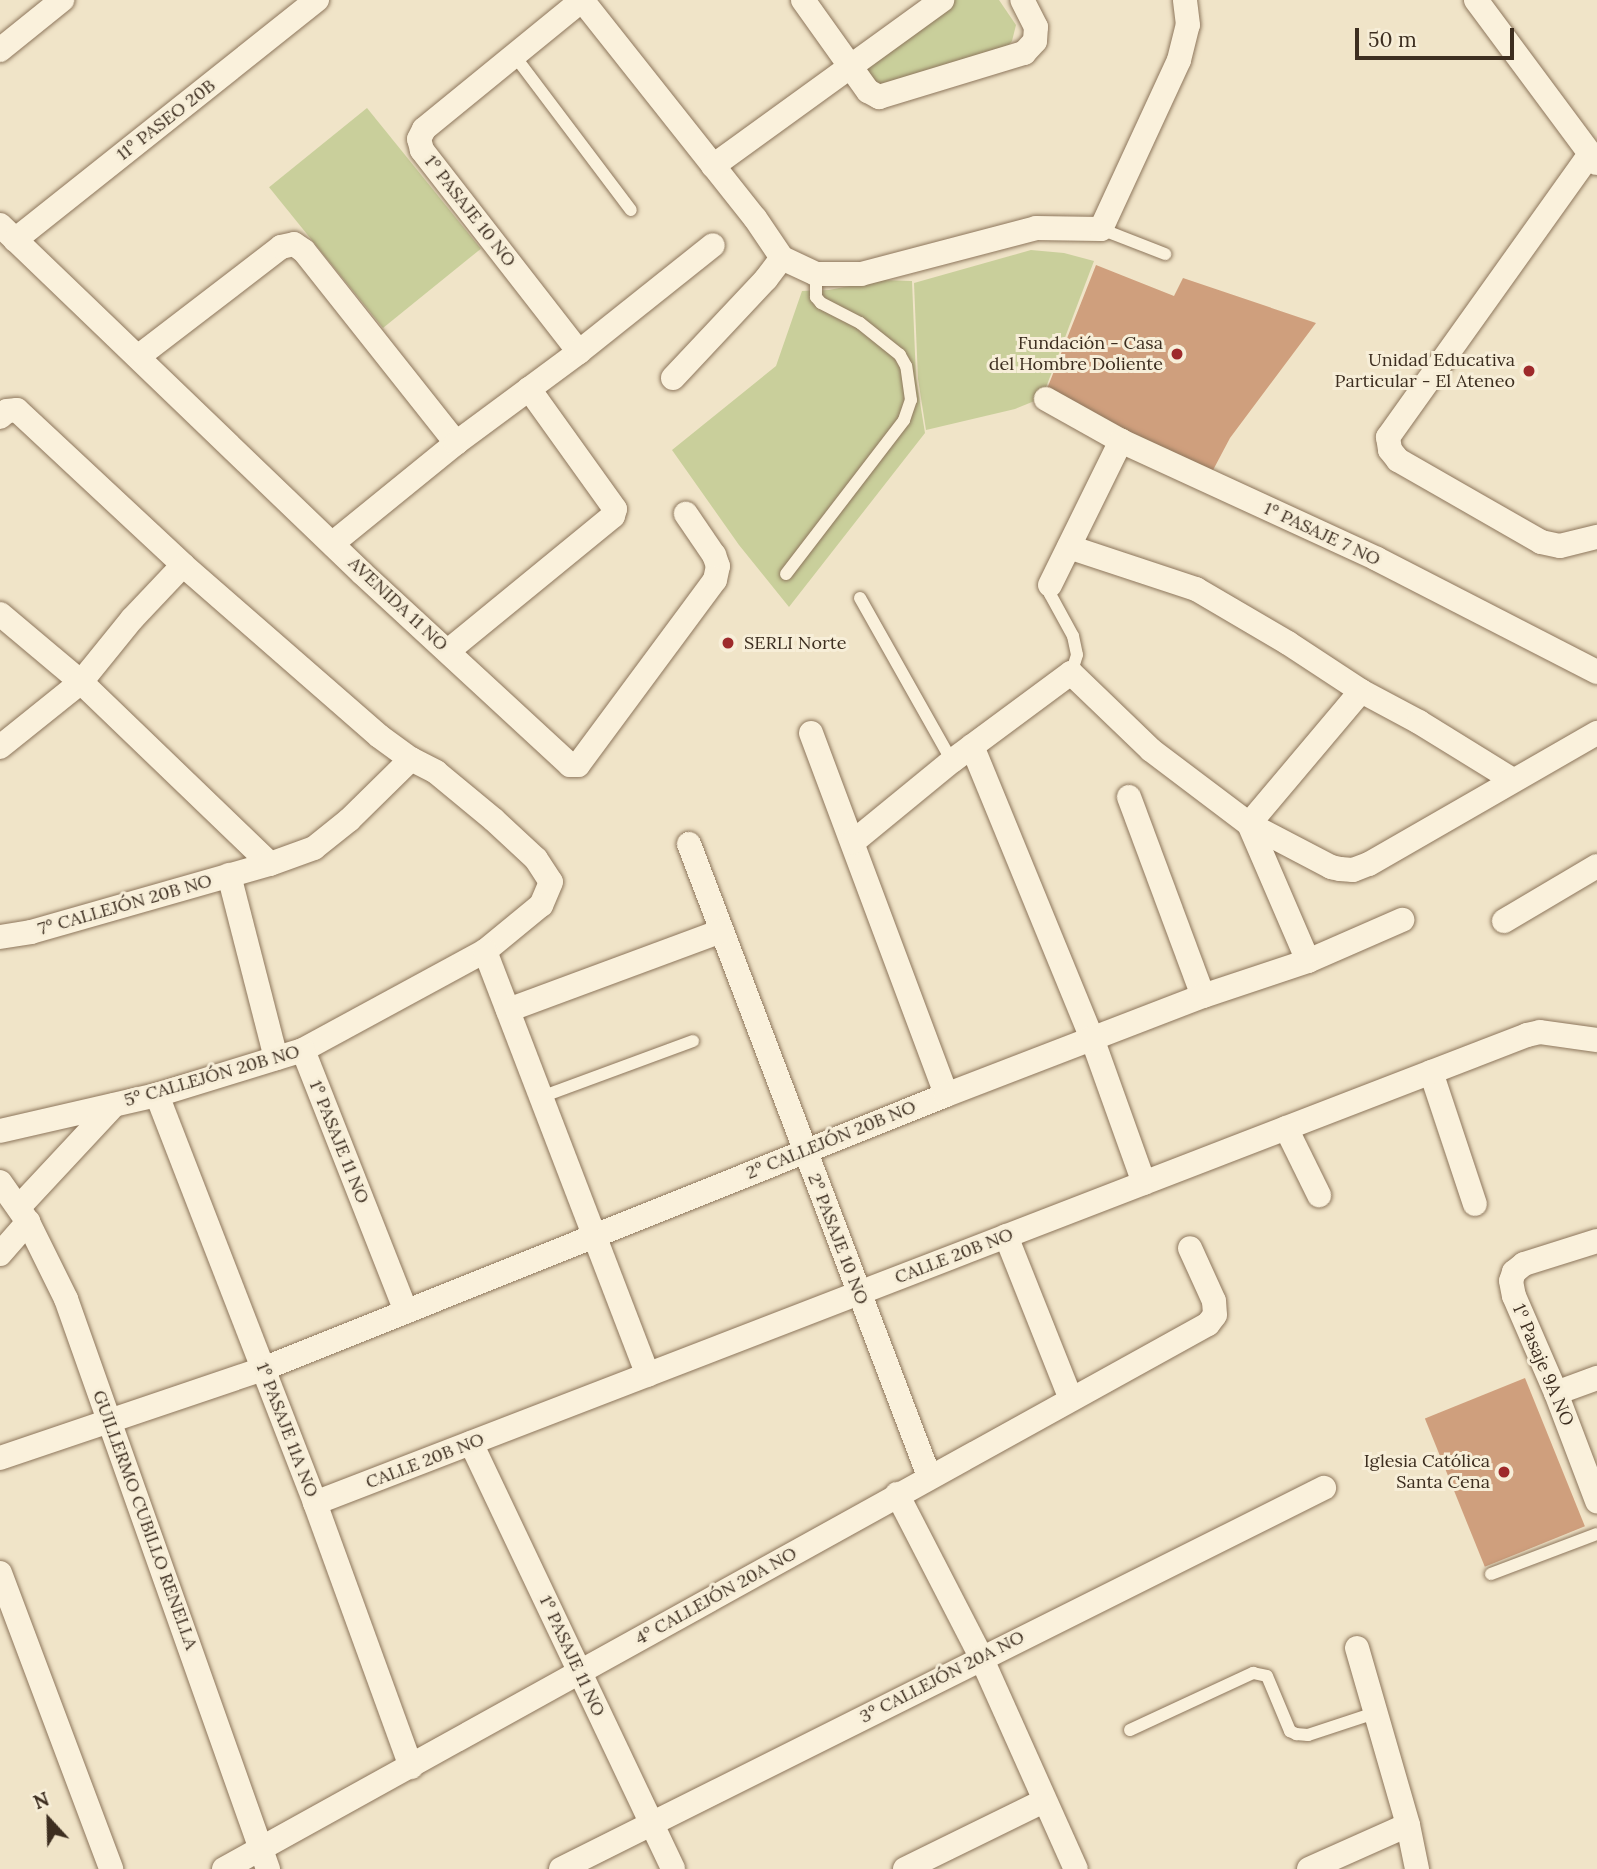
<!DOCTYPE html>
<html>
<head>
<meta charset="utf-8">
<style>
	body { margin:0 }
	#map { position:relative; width:1597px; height:1869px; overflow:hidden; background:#f0e4c8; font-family:Lora,serif }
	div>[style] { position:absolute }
	.green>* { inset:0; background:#c9cf9b; transform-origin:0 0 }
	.building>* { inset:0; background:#cf9f7d; transform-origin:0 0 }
	.roads { filter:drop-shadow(0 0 2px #8d765c) drop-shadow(0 0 2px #8d765c) }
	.service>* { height:12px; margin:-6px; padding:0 6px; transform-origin:6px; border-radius:6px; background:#faf1dc }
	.minor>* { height:24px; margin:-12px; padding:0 12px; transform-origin:12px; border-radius:12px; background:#faf1dc }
	.dots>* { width:19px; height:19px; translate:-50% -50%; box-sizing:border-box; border:4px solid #f7eed8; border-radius:50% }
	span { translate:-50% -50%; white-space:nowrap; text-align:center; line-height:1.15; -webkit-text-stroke:6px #f7eed8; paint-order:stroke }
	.street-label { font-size:18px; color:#3d2e20 }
	.poi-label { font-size:18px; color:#3d2e20 }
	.right { translate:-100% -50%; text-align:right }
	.left { translate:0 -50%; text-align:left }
	.north { position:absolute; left:14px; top:1785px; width:70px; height:70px; -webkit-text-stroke:5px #f7eed8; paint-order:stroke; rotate:338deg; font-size:19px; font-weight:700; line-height:28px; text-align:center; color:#3d2e20 }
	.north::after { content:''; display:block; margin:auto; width:24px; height:32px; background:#3d2e20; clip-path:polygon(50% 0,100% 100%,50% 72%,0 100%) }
	.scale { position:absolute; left:1355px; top:28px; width:159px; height:32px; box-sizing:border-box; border:4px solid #3d2e20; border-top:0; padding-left:9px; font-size:21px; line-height:24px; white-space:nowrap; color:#3d2e20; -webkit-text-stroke:5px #f7eed8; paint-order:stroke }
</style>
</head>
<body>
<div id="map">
	<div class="green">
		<i style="clip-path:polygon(951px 0,999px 0,1016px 25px,1012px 41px,1009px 45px,881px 86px,861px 66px)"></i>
		<i style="left:367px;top:108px;width:181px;height:126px;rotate:51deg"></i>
		<i style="clip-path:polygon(1031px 250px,1064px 253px,1094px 261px,1042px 398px,1015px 409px,926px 430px,918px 379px,914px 283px)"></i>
		<i style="clip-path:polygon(880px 280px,912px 281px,916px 378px,925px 433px,789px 607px,739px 545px,672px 450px,776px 366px,802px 291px,829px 290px)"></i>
	</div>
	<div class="building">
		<i style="clip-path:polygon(1096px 265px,1174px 296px,1183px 278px,1316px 323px,1230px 438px,1212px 472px,1045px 394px)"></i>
		<i style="left:1525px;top:1378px;width:160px;height:108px;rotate:68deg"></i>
	</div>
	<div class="roads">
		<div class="service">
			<i style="left:514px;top:55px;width:194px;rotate:53deg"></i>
			<i style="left:1101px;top:229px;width:69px;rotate:21.3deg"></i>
			<i style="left:786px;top:574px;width:194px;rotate:-52.5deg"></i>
			<i style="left:904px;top:420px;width:21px;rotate:-71deg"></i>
			<i style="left:911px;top:400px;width:34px;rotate:-98deg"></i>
			<i style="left:906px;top:366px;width:13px;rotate:-119deg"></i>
			<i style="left:900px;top:355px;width:51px;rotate:-141.3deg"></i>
			<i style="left:860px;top:323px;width:44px;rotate:-152.9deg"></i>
			<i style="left:821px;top:303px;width:8px;rotate:-130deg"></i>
			<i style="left:816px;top:297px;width:23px;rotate:-90deg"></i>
			<i style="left:1050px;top:585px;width:9px;rotate:90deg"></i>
			<i style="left:1050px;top:594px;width:48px;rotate:61.3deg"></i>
			<i style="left:1073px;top:636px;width:19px;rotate:78deg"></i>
			<i style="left:1077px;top:655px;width:19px;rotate:108deg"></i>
			<i style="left:860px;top:598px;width:187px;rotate:60.6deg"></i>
			<i style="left:541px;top:1097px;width:162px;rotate:-20.2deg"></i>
			<i style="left:1491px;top:1574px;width:113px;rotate:-20.7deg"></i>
			<i style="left:1130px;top:1730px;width:136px;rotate:-24.9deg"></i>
			<i style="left:1253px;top:1673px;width:14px;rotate:12deg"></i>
			<i style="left:1267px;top:1676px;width:60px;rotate:67.3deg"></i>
			<i style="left:1290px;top:1731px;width:7px;rotate:27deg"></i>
			<i style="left:1296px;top:1734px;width:12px;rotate:5deg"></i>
			<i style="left:1308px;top:1735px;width:71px;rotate:-18.2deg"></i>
		</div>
		<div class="minor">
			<i style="left:582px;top:0;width:278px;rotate:51.6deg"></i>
			<i style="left:755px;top:218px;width:48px;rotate:56deg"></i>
			<i style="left:782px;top:258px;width:38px;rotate:25deg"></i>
			<i style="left:816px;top:274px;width:45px"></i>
			<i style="left:861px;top:274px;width:181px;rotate:-14.7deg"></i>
			<i style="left:1036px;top:228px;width:65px;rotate:0.9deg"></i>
			<i style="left:1101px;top:229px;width:186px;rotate:-65.2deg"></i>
			<i style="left:1179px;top:60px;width:36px;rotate:-76deg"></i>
			<i style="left:1188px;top:25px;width:25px;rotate:-97deg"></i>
			<i style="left:803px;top:0;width:112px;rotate:54.5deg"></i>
			<i style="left:868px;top:91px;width:13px;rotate:29deg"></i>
			<i style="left:879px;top:97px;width:152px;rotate:-16.9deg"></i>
			<i style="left:1024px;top:53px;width:16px;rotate:-47deg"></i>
			<i style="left:1035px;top:41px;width:14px;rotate:-86deg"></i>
			<i style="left:1036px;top:27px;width:30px;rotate:-117deg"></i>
			<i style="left:1476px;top:0;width:203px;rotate:53.4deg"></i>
			<i style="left:0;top:50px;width:80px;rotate:-38.9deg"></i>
			<i style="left:1590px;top:154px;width:348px;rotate:125.5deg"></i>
			<i style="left:1388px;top:437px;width:13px;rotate:81deg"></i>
			<i style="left:1390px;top:450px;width:13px;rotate:51deg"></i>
			<i style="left:1398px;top:460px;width:165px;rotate:29.8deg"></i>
			<i style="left:1541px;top:542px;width:19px;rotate:12deg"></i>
			<i style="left:1560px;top:546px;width:38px;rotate:-14deg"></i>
			<i style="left:713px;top:166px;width:283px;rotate:-35.9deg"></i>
			<i style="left:0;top:225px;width:502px;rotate:43.87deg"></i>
			<i style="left:362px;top:573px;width:283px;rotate:42.7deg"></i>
			<i style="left:570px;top:765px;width:8px"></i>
			<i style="left:578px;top:765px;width:230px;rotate:-53.5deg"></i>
			<i style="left:715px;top:580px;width:14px;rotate:-78deg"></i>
			<i style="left:718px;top:566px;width:12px;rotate:-110deg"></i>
			<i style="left:714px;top:555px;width:50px;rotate:-124.3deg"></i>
			<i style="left:15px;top:240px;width:386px;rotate:-38.5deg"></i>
			<i style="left:579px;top:352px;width:256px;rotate:-127.9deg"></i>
			<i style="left:422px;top:150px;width:11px;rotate:-105deg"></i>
			<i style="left:419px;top:139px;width:11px;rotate:-63deg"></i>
			<i style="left:424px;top:129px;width:204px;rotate:-39.2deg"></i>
			<i style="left:139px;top:356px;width:179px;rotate:-37.5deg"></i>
			<i style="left:281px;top:247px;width:13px;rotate:-13deg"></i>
			<i style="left:294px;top:244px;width:12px;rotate:35deg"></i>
			<i style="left:304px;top:251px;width:245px;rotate:51.6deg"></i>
			<i style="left:673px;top:378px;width:136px;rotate:-46.8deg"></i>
			<i style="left:766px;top:279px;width:26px;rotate:-53deg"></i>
			<i style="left:1046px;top:399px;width:86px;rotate:29.2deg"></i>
			<i style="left:1121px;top:441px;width:282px;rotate:24.7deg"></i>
			<i style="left:1377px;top:559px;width:247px;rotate:27.2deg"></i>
			<i style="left:0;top:417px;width:9px;rotate:-41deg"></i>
			<i style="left:7px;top:411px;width:10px;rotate:-6deg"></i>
			<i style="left:17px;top:410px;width:227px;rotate:43deg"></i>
			<i style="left:183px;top:565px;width:260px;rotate:41.1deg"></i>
			<i style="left:379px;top:736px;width:39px;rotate:36deg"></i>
			<i style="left:411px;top:759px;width:28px;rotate:27deg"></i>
			<i style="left:436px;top:772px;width:75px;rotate:39.6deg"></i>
			<i style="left:494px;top:820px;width:57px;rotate:42.9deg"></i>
			<i style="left:536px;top:859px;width:27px;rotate:57deg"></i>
			<i style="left:551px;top:882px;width:25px;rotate:113deg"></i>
			<i style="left:541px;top:905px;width:72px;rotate:140.6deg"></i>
			<i style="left:485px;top:951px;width:207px;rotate:151.5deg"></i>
			<i style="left:303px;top:1050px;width:153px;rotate:162.9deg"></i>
			<i style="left:157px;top:1095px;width:161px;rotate:167.1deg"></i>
			<i style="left:333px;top:543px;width:159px;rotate:-39.1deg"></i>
			<i style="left:456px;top:443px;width:153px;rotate:-36.5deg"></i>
			<i style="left:579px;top:352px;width:171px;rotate:-38.6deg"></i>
			<i style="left:1069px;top:547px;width:134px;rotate:18.3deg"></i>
			<i style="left:1196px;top:589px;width:107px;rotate:30.4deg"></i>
			<i style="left:1288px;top:643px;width:87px;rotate:33.3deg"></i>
			<i style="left:1361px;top:691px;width:66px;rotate:28.1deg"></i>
			<i style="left:1419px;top:722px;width:110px;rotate:31.7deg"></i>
			<i style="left:1050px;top:585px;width:161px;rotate:-63.8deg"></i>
			<i style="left:0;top:614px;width:106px;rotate:40deg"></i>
			<i style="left:81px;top:682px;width:262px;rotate:43.9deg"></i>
			<i style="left:448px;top:651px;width:213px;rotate:-39.3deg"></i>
			<i style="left:613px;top:516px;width:7px;rotate:-74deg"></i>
			<i style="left:615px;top:509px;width:148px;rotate:-125.6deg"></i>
			<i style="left:811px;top:733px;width:386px;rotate:69.5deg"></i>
			<i style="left:972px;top:746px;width:316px;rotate:67.7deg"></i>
			<i style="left:1092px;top:1038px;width:154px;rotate:70.3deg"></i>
			<i style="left:0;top:747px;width:104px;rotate:-38.7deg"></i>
			<i style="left:81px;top:682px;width:81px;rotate:-51deg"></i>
			<i style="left:132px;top:619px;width:74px;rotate:-46.6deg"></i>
			<i style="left:1129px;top:797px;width:212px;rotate:69.6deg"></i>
			<i style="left:853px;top:842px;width:128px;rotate:-39.3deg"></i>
			<i style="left:952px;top:761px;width:148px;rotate:-36.5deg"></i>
			<i style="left:1071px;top:673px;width:111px;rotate:43.9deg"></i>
			<i style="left:1151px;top:750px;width:123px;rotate:37.1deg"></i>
			<i style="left:1249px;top:824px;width:93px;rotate:27.7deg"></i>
			<i style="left:1331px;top:867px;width:9px;rotate:13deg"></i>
			<i style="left:1340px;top:869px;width:13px;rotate:4deg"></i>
			<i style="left:1353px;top:870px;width:17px;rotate:-21deg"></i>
			<i style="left:1369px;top:864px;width:263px;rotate:-29.9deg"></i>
			<i style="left:689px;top:844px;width:676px;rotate:69.21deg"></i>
			<i style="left:229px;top:875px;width:189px;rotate:75.6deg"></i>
			<i style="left:1504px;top:921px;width:108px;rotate:-30.6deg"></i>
			<i style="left:0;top:937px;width:31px;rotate:-9deg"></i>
			<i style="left:31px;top:932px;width:248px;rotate:-15.9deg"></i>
			<i style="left:270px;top:864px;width:47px;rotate:-20deg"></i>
			<i style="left:314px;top:848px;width:45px;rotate:-38.7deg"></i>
			<i style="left:349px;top:820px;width:87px;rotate:-44.5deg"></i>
			<i style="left:485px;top:951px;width:454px;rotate:69deg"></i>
			<i style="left:1308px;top:961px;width:149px;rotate:-113.3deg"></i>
			<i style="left:1249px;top:824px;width:174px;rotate:-49.9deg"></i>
			<i style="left:508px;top:1010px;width:227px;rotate:-20.3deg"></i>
			<i style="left:303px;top:1050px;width:281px;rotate:68.5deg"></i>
			<i style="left:1431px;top:1072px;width:139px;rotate:71.6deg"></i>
			<i style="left:157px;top:1095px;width:438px;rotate:68.8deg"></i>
			<i style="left:315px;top:1503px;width:281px;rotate:70deg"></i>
			<i style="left:1286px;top:1128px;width:75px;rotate:63.8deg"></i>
			<i style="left:0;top:1182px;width:49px;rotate:55deg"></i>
			<i style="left:28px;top:1222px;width:86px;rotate:63.7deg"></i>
			<i style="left:66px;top:1299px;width:605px;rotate:70.49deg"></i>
			<i style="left:19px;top:1207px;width:139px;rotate:-47deg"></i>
			<i style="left:1006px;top:1236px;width:175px;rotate:68.3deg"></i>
			<i style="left:1597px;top:1241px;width:77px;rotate:162.5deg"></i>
			<i style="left:1524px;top:1264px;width:13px;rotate:141deg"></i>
			<i style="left:1514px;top:1272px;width:9px;rotate:108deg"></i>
			<i style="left:1511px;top:1281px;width:15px;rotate:79deg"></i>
			<i style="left:1514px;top:1296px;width:106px;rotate:66.6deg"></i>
			<i style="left:1556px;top:1393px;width:116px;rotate:69.2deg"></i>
			<i style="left:0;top:1254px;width:43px;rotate:-48.8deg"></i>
			<i style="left:1556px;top:1393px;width:44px;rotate:-20.1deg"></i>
			<i style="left:471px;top:1443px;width:471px;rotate:64.6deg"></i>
			<i style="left:0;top:1458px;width:278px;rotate:-18.7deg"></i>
			<i style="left:263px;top:1369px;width:736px;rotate:-21.86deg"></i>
			<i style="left:946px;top:1095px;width:275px;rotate:-21.1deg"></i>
			<i style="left:1203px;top:996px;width:111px;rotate:-18.4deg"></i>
			<i style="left:1308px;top:961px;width:103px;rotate:-23.6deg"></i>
			<i style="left:897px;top:1494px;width:183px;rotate:62.7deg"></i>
			<i style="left:981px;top:1657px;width:232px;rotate:65.9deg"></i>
			<i style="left:315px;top:1503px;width:1299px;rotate:-21.11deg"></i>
			<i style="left:1527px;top:1035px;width:13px;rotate:-13deg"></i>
			<i style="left:1540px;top:1032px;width:58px;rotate:8deg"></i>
			<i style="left:0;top:1573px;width:316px;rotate:69.4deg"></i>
			<i style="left:1357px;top:1648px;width:184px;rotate:73.9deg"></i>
			<i style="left:1408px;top:1825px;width:45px;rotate:78.4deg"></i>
			<i style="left:224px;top:1869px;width:1125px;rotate:-28.98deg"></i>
			<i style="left:1208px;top:1324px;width:11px;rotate:-52deg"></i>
			<i style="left:1215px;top:1315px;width:14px;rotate:-94deg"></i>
			<i style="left:1214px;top:1301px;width:58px;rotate:-114.4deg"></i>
			<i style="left:561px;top:1869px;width:853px;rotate:-26.54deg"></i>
			<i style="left:905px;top:1869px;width:155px;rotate:-26.1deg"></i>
			<i style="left:1309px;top:1869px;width:108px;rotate:-24deg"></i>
		</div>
	</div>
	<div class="dots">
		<i style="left:1177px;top:354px;background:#9e2a2b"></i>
		<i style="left:1529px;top:371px;background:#9e2a2b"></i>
		<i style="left:728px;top:643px;background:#9e2a2b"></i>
		<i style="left:1504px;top:1472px;background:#9e2a2b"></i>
	</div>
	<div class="street-label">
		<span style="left:166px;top:120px;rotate:-38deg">11° PASEO 20B</span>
		<span style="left:470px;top:211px;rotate:52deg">1° PASAJE 10 NO</span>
		<span style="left:1322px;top:534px;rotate:25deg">1° PASAJE 7 NO</span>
		<span style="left:398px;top:604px;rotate:43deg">AVENIDA 11 NO</span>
		<span style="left:125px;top:905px;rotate:-16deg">7° CALLEJÓN 20B NO</span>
		<span style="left:212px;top:1076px;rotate:-16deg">5° CALLEJÓN 20B NO</span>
		<span style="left:831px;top:1140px;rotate:-22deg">2° CALLEJÓN 20B NO</span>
		<span style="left:339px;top:1142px;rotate:68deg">1° PASAJE 11 NO</span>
		<span style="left:838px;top:1239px;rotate:69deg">2° PASAJE 10 NO</span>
		<span style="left:954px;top:1256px;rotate:-21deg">CALLE 20B NO</span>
		<span style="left:1543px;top:1365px;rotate:67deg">1º Pasaje 9A NO</span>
		<span style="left:287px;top:1430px;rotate:69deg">1° PASAJE 11A NO</span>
		<span style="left:425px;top:1461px;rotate:-21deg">CALLE 20B NO</span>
		<span style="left:145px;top:1520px;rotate:70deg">GUILLERMO CUBILLO RENELLA</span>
		<span style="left:716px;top:1596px;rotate:-29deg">4° CALLEJÓN 20A NO</span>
		<span style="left:572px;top:1656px;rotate:65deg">1° PASAJE 11 NO</span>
		<span style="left:942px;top:1677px;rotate:-27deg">3° CALLEJÓN 20A NO</span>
	</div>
	<div class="poi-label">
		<span class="right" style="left:1163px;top:354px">Fundación - Casa<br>del Hombre Doliente</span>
		<span class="right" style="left:1515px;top:371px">Unidad Educativa<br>Particular - El Ateneo</span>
		<span class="left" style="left:744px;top:643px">SERLI Norte</span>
		<span class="right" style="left:1490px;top:1472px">Iglesia Católica<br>Santa Cena</span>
	</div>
	<div class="north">N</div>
	<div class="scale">50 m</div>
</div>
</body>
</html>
